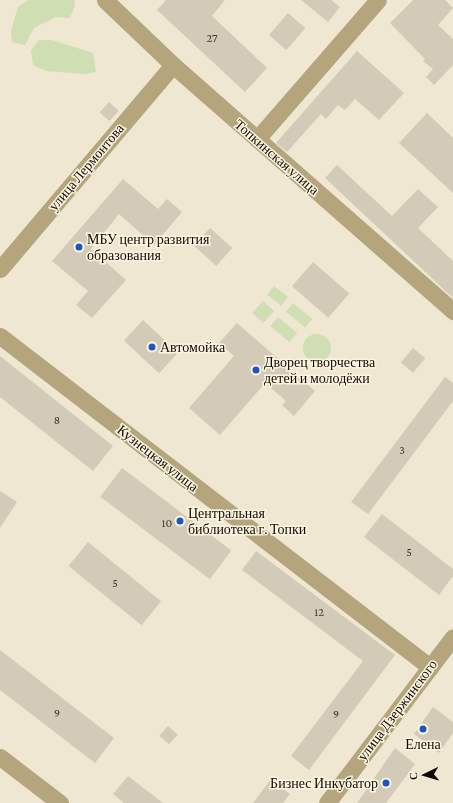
<!DOCTYPE html>
<html>
<head>
<meta charset="utf-8">
<style>
	body { margin:0 }
	#map { position:relative; width:453px; height:803px; overflow:hidden; background:#efe7d2; font-family:"Crimson Pro",serif }
	div>[style] { position:absolute }
	.green>* { inset:0; background:#cfdeb3; transform-origin:0 0 }
	.round { border-radius:50% }
	.building>* { inset:0; background:#d3cbb7; transform-origin:0 0 }
	.minor>* { height:17px; margin:-8.5px; padding:0 8.5px; transform-origin:8.5px; border-radius:8.5px; background:#b5a57d }
	.dots>* { width:11px; height:11px; translate:-50% -50%; box-sizing:border-box; border:2px solid #fcf4df; border-radius:50% }
	span { translate:-50% -50%; white-space:nowrap; text-align:center; line-height:1.15; -webkit-text-stroke:3px #fcf4df; paint-order:stroke }
	.number-label { font-size:12px; color:#3f3b32 }
	.number-label span { -webkit-text-stroke-width:0 }
	.street-label { font-size:14px; color:#0e0b05 }
	.poi-label { font-size:14px; color:#0e0b05 }
	.left { translate:0 -50%; text-align:left }
	.right { translate:-100% -50%; text-align:right }
	.north { position:absolute; left:405px; top:755px; width:40px; height:40px; -webkit-text-stroke:3px #fcf4df; paint-order:stroke; rotate:265deg; font-size:11px; font-weight:700; line-height:16px; text-align:center; color:#0e0b05 }
	.north::after { content:''; display:block; margin:auto; width:14px; height:18px; background:#0e0b05; clip-path:polygon(50% 0,100% 100%,50% 72%,0 100%) }
</style>
</head>
<body>
<div id="map">
	<div class="green">
		<i style="clip-path:polygon(28px 0,74px 0,75px 5px,70px 18px,56px 17px,34px 28px,25px 45px,12px 42px,11px 31px,18px 7px)"></i>
		<i style="clip-path:polygon(39px 40px,52px 40px,93px 53px,96px 72px,85px 74px,46px 71px,33px 65px,31px 50px)"></i>
		<i style="left:274px;top:286px;width:18px;height:11px;rotate:38deg"></i>
		<i style="left:263px;top:301px;width:15px;height:16px;rotate:42deg"></i>
		<i style="left:293px;top:303px;width:25px;height:11px;rotate:40deg"></i>
		<i style="left:278px;top:317px;width:25px;height:12px;rotate:40deg"></i>
		<i class="round" style="left:303px;top:334px;width:28px;height:28px"></i>
	</div>
	<div class="building">
		<i style="clip-path:polygon(166px 0,225px 0,212px 16px,267px 68px,245px 92px,157px 10px)"></i>
		<i style="clip-path:polygon(301px 0,331px 0,340px 7px,328px 22px)"></i>
		<i style="clip-path:polygon(413px 0,445px 0,453px 8px,438px 25px,453px 39px,453px 65px,434px 85px,426px 77px,433px 69px,423px 61px,425px 59px,390px 23px)"></i>
		<i style="left:288px;top:13px;width:23px;height:29px;rotate:41deg"></i>
		<i style="clip-path:polygon(357px 51px,404px 93px,379px 120px,355px 99px,345px 110px,338px 105px,326px 119px,321px 114px,287px 152px,276px 143px)"></i>
		<i style="left:109px;top:102px;width:13px;height:14px;rotate:42deg"></i>
		<i style="clip-path:polygon(427px 113px,453px 138px,453px 193px,399px 143px)"></i>
		<i style="clip-path:polygon(337px 165px,392px 216px,418px 189px,438px 207px,418px 228px,453px 261px,453px 298px,325px 178px)"></i>
		<i style="clip-path:polygon(123px 179px,158px 209px,167px 199px,182px 212px,154px 245px,119px 214px,91px 249px,126px 280px,92px 318px,76px 305px,88px 291px,52px 261px)"></i>
		<i style="left:210px;top:228px;width:30px;height:24px;rotate:42deg"></i>
		<i style="left:313px;top:262px;width:48px;height:32px;rotate:41deg"></i>
		<i style="left:143px;top:320px;width:48px;height:28px;rotate:43deg"></i>
		<i style="clip-path:polygon(237px 323px,315px 391px,294px 416px,282px 405px,286px 401px,265px 383px,220px 435px,189px 408px,234px 356px,219px 343px)"></i>
		<i style="left:413px;top:348px;width:16px;height:19px;rotate:40deg"></i>
		<i style="clip-path:polygon(0 356px,113px 446px,93px 471px,0 397px)"></i>
		<i style="clip-path:polygon(445px 377px,453px 383px,453px 401px,368px 514px,351px 502px)"></i>
		<i style="left:122px;top:468px;width:137px;height:36px;rotate:37deg"></i>
		<i style="clip-path:polygon(0 491px,17px 502px,0 528px)"></i>
		<i style="clip-path:polygon(382px 514px,453px 569px,453px 576px,439px 595px,364px 537px)"></i>
		<i style="left:88px;top:542px;width:94px;height:31px;rotate:39deg"></i>
		<i style="clip-path:polygon(256px 551px,395px 655px,309px 770px,291px 756px,363px 661px,242px 570px)"></i>
		<i style="clip-path:polygon(0 650px,114px 738px,95px 763px,0 690px)"></i>
		<i style="clip-path:polygon(433px 707px,453px 722px,453px 733px,439px 753px,414px 734px)"></i>
		<i style="left:168px;top:726px;width:13px;height:13px;rotate:42deg"></i>
		<i style="clip-path:polygon(395px 748px,415px 764px,386px 803px,357px 803px)"></i>
		<i style="clip-path:polygon(128px 776px,163px 803px,124px 803px,113px 794px)"></i>
		<i style="clip-path:polygon(271px 779px,290px 794px,283px 803px,253px 803px)"></i>
	</div>
	<div class="minor">
		<i style="left:105px;top:0;width:94px;rotate:43.7deg"></i>
		<i style="left:173px;top:65px;width:373px;rotate:41.3deg"></i>
		<i style="left:257px;top:139px;width:184px;rotate:-49deg"></i>
		<i style="left:0;top:269px;width:267px;rotate:-49.7deg"></i>
		<i style="left:0;top:336px;width:543px;rotate:37.59deg"></i>
		<i style="left:0;top:757px;width:76px;rotate:37.5deg"></i>
		<i style="left:327px;top:803px;width:208px;rotate:-52.8deg"></i>
	</div>
	<div class="dots">
		<i style="left:79px;top:247px;background:#1a56c2"></i>
		<i style="left:152px;top:347px;background:#1a56c2"></i>
		<i style="left:256px;top:370px;background:#1a56c2"></i>
		<i style="left:180px;top:521px;background:#1a56c2"></i>
		<i style="left:423px;top:729px;background:#1a56c2"></i>
		<i style="left:386px;top:783px;background:#1a56c2"></i>
	</div>
	<div class="number-label">
		<span style="left:212px;top:39px">27</span>
		<span style="left:57px;top:421px">8</span>
		<span style="left:402px;top:451px">3</span>
		<span style="left:167px;top:524px">10</span>
		<span style="left:409px;top:553px">5</span>
		<span style="left:115px;top:584px">5</span>
		<span style="left:319px;top:613px">12</span>
		<span style="left:57px;top:714px">9</span>
		<span style="left:336px;top:715px">9</span>
	</div>
	<div class="street-label">
		<span style="left:277px;top:157px;rotate:41deg">Топкинская улица</span>
		<span style="left:86px;top:167px;rotate:-50deg">улица Лермонтова</span>
		<span style="left:158px;top:458px;rotate:38deg">Кузнецкая улица</span>
		<span style="left:397px;top:710px;rotate:-53deg">улица Дзержинского</span>
	</div>
	<div class="poi-label">
		<span class="left" style="left:87px;top:247px">МБУ центр развития<br>образования</span>
		<span class="left" style="left:160px;top:347px">Автомойка</span>
		<span class="left" style="left:264px;top:370px">Дворец творчества<br>детей и молодёжи</span>
		<span class="left" style="left:188px;top:521px">Центральная<br>библиотека г. Топки</span>
		<span style="left:423px;top:744px">Елена</span>
		<span class="right" style="left:378px;top:783px">Бизнес Инкубатор</span>
	</div>
	<div class="north">С</div>
</div>
</body>
</html>
